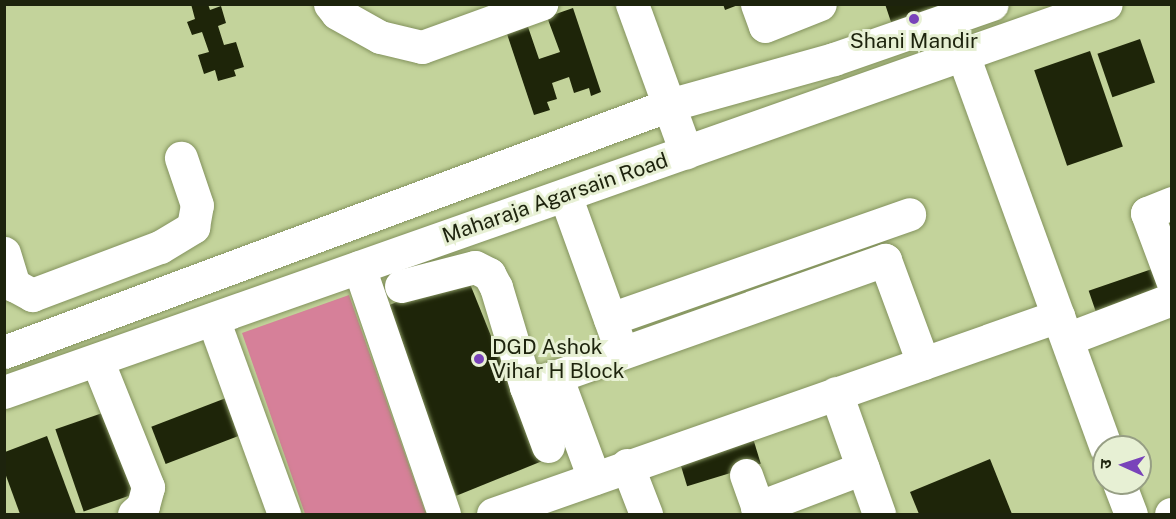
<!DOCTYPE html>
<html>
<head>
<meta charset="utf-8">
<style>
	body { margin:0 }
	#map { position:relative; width:1176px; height:519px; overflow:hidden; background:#c3d39b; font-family:"Public Sans","Noto Sans Devanagari",sans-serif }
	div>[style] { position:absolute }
	.green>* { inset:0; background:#d68099 }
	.building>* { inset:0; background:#1e2509; transform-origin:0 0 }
	.roads { filter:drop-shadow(0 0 2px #83925d) drop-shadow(0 0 2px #83925d) }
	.minor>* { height:33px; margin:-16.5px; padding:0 16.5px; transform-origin:16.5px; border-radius:16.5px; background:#fff }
	.dots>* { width:16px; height:16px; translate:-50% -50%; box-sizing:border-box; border:3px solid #e7f0d4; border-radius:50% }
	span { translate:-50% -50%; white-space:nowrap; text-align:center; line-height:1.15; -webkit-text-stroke:6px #e7f0d4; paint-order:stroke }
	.poi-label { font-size:21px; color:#1d230d }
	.left { translate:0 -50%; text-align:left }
	.street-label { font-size:21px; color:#1d230d }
	.frame { position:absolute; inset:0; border:6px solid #1d230d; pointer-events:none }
	.north { position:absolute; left:1092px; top:435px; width:60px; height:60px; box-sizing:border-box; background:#e7f0d4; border:2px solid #969e84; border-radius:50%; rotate:273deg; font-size:16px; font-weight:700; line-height:24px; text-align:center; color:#1d230d }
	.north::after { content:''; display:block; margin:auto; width:21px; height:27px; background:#7943ba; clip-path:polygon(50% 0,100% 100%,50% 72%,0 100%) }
</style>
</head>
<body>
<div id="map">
	<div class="green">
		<i style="clip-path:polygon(349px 295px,426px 514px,305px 514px,242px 333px)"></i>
	</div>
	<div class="building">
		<i style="clip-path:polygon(191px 4px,208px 4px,210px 10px,221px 6px,226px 23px,218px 26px,224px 45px,236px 42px,244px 67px,234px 70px,236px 76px,218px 81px,215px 70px,204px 74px,198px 55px,209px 52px,202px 32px,192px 35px,187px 22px,195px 19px)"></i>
		<i style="clip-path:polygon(723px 4px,738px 4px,738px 5px,725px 10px)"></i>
		<i style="clip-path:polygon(885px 4px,979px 4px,895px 34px)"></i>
		<i style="clip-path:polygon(573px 8px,601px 92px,591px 96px,589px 88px,574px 93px,569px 77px,552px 83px,557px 99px,547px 102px,550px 110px,534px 115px,506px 31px,527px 24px,539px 59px,560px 52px,547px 17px)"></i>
		<i style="left:1140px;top:39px;width:46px;height:45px;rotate:71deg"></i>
		<i style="left:1090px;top:51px;width:101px;height:59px;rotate:71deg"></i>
		<i style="left:1152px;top:269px;width:24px;height:67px;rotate:71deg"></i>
		<i style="left:466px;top:274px;width:202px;height:92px;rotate:68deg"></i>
		<i style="left:226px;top:398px;width:40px;height:80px;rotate:69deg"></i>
		<i style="left:114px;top:409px;width:87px;height:62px;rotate:71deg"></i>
		<i style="left:752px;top:435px;width:30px;height:77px;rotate:73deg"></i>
		<i style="clip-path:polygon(47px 436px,76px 514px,20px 514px,5px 473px,5px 452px)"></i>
		<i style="clip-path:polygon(990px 459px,1012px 514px,919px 514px,910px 492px)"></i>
	</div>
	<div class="roads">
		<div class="minor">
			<i style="left:330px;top:4px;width:11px;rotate:52deg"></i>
			<i style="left:337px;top:13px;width:49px;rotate:29.2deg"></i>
			<i style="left:380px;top:37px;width:43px;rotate:13.4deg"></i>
			<i style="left:422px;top:47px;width:127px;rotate:-19.9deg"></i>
			<i style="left:632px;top:4px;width:158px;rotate:70deg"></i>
			<i style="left:757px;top:4px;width:23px;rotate:70deg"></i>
			<i style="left:765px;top:26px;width:59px;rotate:-21.8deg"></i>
			<i style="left:963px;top:55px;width:417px;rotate:70deg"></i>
			<i style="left:565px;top:195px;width:153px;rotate:70.1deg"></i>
			<i style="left:1172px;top:203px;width:27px;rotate:158deg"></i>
			<i style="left:1147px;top:213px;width:72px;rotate:69.5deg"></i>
			<i style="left:4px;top:253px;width:34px;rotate:73deg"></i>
			<i style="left:14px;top:285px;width:21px;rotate:29deg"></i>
			<i style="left:32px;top:295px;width:137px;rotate:-20.6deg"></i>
			<i style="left:160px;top:247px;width:39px;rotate:-31deg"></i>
			<i style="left:193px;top:227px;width:22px;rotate:-80deg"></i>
			<i style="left:197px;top:205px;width:50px;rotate:-108.8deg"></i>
			<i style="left:359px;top:267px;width:261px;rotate:71deg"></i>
			<i style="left:401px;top:286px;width:76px;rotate:-14.4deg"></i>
			<i style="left:475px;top:267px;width:16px;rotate:27deg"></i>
			<i style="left:489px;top:274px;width:15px;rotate:62deg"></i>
			<i style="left:496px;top:287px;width:104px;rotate:73.3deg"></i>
			<i style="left:526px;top:387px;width:63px;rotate:69.6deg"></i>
			<i style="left:213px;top:319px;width:208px;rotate:70deg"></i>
			<i style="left:610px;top:319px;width:317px;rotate:-19.3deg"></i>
			<i style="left:1067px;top:339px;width:112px;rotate:-20.9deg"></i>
			<i style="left:4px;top:352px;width:709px;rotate:-20.38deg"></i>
			<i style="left:669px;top:105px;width:171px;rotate:-15.6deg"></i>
			<i style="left:834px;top:59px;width:167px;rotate:-19.2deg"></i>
			<i style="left:97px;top:360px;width:137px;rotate:68.1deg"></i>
			<i style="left:148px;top:487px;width:20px;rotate:105deg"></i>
			<i style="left:143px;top:506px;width:12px;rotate:138deg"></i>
			<i style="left:556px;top:376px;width:109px;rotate:69.6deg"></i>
			<i style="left:526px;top:387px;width:381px;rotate:-19.5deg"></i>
			<i style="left:885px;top:260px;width:110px;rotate:69.7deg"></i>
			<i style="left:4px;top:392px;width:1168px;rotate:-19.4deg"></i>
			<i style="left:836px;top:393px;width:128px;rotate:70.4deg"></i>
			<i style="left:627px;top:465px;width:53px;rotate:68.8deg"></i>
			<i style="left:746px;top:475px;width:41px;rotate:70.3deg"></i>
			<i style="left:1119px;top:483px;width:33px;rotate:69deg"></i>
			<i style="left:757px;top:508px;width:113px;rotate:-20.7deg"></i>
			<i style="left:493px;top:514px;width:599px;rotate:-19.31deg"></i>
			<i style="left:1171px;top:514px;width:1px"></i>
		</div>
	</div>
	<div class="dots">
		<i style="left:914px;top:19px;background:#7943ba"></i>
		<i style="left:479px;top:359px;background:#7943ba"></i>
	</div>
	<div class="poi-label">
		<span style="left:914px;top:41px">Shani Mandir</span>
		<span class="left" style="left:492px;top:359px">DGD Ashok<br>Vihar H Block</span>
	</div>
	<div class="street-label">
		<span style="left:555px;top:198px;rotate:-19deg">Maharaja Agarsain Road</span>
	</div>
	<div class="frame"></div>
	<div class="north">उ</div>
</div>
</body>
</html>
